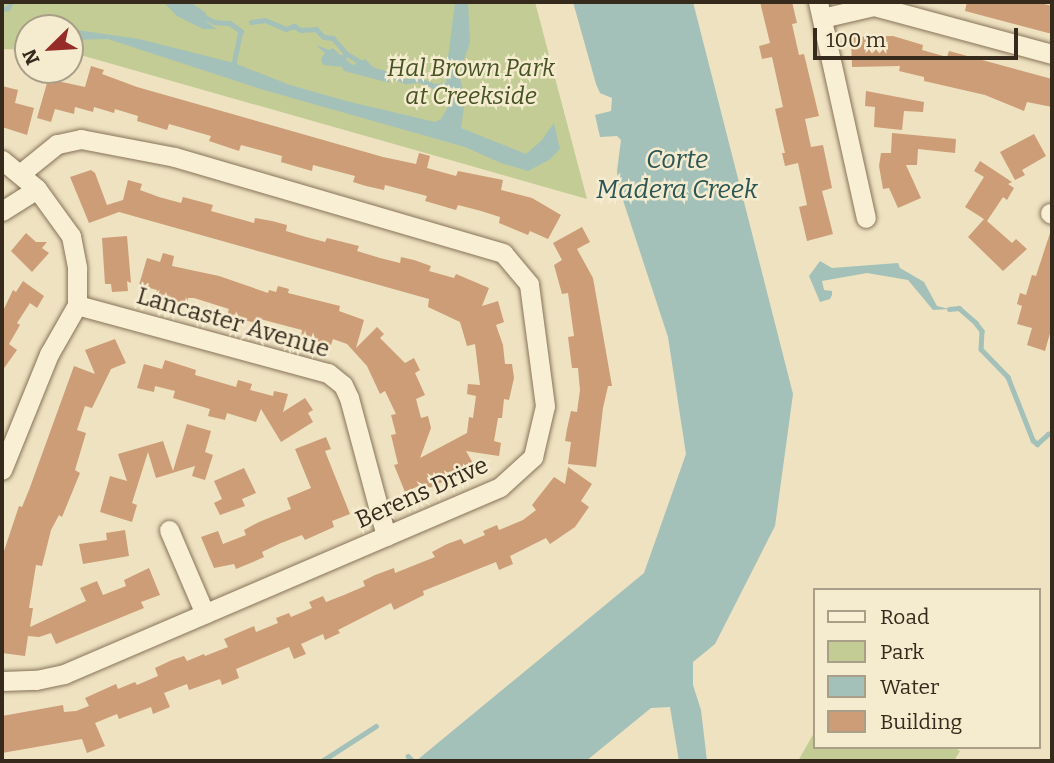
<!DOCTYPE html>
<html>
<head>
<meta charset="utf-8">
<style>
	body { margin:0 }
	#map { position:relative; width:1054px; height:763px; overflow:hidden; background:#eee2c1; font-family:Bitter,serif }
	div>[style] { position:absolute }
	.green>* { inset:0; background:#c3cc95 }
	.water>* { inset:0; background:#a3c0b9 }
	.stream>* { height:4.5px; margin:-2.25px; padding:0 2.25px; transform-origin:2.25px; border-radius:2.25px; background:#a3c0b9 }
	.building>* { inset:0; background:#cc9d76 }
	.roads { filter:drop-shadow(0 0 2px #877358) drop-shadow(0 0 2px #877358) }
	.minor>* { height:19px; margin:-9.5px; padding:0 9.5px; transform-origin:9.5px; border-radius:9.5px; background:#f9efd4 }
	span { translate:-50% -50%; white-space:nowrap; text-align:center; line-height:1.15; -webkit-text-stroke:5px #f5ecd0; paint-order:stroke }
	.park-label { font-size:24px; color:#455323; font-style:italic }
	.street-label { font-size:24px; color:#362a1d }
	.water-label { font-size:26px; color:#2c5655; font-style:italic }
	.frame { position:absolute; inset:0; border:4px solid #362a1d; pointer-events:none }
	.legend { position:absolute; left:813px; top:588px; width:228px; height:161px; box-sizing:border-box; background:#f5ecd0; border:2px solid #a99e88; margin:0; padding:9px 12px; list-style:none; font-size:21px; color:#362a1d }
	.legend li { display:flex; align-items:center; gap:14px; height:35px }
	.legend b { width:35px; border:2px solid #a99e88 }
	.north { position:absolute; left:14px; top:14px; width:70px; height:70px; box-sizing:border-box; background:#f5ecd0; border:2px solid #a99e88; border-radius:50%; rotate:246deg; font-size:19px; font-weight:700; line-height:28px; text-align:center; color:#362a1d }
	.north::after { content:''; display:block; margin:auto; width:24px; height:32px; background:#962c28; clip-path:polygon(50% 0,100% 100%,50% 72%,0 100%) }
	.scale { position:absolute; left:813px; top:28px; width:205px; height:32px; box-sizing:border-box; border:4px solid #362a1d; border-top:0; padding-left:9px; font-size:21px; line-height:24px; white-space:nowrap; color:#362a1d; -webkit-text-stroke:5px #f5ecd0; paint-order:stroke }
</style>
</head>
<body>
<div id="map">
	<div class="green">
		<i style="clip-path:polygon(2px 2px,535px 2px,587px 199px,70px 52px,70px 28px,28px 28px,28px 50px,2px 49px)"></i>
		<i style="clip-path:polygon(814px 733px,814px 747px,953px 747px,960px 751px,954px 761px,798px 761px)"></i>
	</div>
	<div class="water">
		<i style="clip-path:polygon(163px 2px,190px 2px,206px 13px,205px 21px,217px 29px,203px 29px,177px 16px)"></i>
		<i style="clip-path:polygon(455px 2px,468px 2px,470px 43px,459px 73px,465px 100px,461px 128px,526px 154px,541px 141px,554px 123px,560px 149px,549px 160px,528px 171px,501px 163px,465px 147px,264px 90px,108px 39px,70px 40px,70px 29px,139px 39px,234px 63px,290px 85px,346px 101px,435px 122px,441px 119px,447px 109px,446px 74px)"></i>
		<i style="clip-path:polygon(573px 2px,693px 2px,793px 394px,775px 526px,715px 644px,693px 662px,693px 685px,701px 710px,707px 761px,679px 761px,670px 707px,651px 708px,586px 761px,416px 761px,644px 573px,686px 454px,668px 337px,619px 188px,617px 171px,621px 140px,617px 136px,600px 137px,595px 115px,611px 111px,612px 98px,600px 93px,596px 84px)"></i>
		<i style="clip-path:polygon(316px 45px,329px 50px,333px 48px,340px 55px,348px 54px,346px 60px,353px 65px,365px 59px,373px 67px,385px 71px,390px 83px,344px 71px,342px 67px,323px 65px,321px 59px,325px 53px)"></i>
		<i style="clip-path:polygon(820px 261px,832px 268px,898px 263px,900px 268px,924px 282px,937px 306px,949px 309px,933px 310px,908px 280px,867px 273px,822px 281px,824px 290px,832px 291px,832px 295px,830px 299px,820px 302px,809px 276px)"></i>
	</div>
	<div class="stream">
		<i style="left:2px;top:9px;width:6px;rotate:-9deg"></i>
		<i style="left:8px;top:8px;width:7px;rotate:-63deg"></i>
		<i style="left:201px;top:15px;width:15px;rotate:28deg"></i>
		<i style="left:214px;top:22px;width:16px;rotate:4deg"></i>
		<i style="left:230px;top:23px;width:14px;rotate:36deg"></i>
		<i style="left:241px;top:31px;width:33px;rotate:102deg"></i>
		<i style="left:251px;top:22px;width:14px;rotate:-8deg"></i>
		<i style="left:265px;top:20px;width:23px;rotate:23deg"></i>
		<i style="left:286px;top:29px;width:9px;rotate:-21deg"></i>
		<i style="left:294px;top:26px;width:8px;rotate:30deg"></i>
		<i style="left:301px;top:30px;width:15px;rotate:-4deg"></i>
		<i style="left:316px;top:29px;width:11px;rotate:45deg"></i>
		<i style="left:324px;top:37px;width:9px;rotate:6deg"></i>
		<i style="left:333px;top:38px;width:21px;rotate:49deg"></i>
		<i style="left:347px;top:54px;width:17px;rotate:31deg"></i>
		<i style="left:382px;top:72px;width:26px;rotate:21deg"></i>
		<i style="left:406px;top:81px;width:14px;rotate:-4deg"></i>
		<i style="left:420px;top:80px;width:15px;rotate:23deg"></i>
		<i style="left:434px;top:86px;width:13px;rotate:-4deg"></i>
		<i style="left:949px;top:309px;width:10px;rotate:-6deg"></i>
		<i style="left:959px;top:308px;width:23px;rotate:41deg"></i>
		<i style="left:976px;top:323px;width:10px;rotate:53deg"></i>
		<i style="left:982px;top:331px;width:18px;rotate:93deg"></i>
		<i style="left:981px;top:349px;width:39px;rotate:46deg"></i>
		<i style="left:1008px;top:377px;width:68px;rotate:68.4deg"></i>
		<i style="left:1033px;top:440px;width:6px;rotate:45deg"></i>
		<i style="left:1037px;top:444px;width:15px;rotate:-42deg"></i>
		<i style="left:1048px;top:434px;width:4px"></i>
		<i style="left:408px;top:756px;width:7px;rotate:45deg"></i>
		<i style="left:322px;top:761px;width:64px;rotate:-32.9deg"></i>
	</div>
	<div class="building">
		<i style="clip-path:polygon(760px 2px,792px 2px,797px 23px,792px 24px,799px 55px,804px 54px,819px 116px,805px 119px,811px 147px,823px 145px,832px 188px,822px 191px,833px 234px,807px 241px,799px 207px,807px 205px,798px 163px,785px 166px,782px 153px,785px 153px,775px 109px,783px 107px,772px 57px,762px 59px,759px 46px,770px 43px)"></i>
		<i style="clip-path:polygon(967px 2px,1036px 2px,1052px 6px,1052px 34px,965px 11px)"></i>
		<i style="clip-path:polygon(893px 36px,923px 45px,922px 50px,947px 57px,949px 51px,1052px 79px,1052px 107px,1027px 102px,1024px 111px,985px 95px,924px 81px,924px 77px,899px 71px,900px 66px,852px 67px,851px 37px)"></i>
		<i style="clip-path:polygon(91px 66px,104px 70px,102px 74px,137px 87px,383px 157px,416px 164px,419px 153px,430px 156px,427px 168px,456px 176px,458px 171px,503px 180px,501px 190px,532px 198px,561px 215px,548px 239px,530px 231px,528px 235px,499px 223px,500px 217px,481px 211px,458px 205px,456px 210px,425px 201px,427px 196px,385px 185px,384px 190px,366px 186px,353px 182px,355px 176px,313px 165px,312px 171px,298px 167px,281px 162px,282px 156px,241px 145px,239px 151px,209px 141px,211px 136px,169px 124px,167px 130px,137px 121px,138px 116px,115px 109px,114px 113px,94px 107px,93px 112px,75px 107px,74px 114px,55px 109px,51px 122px,37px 118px,47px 83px,52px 84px,53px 80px,85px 87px)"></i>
		<i style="clip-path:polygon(2px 86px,18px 90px,15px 103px,34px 108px,27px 135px,2px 127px)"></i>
		<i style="clip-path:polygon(866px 91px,924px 102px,923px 112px,904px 111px,902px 130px,874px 127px,875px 107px,865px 106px)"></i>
		<i style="clip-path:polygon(892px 133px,956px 139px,955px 153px,918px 149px,917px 165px,906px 165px,921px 198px,898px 208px,889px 188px,883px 189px,879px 166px,881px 153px,891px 153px)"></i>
		<i style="clip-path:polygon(1034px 134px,1046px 156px,1022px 170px,1025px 175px,1015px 180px,1000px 152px)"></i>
		<i style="clip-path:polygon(980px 161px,1012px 182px,1008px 184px,1014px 188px,1007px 200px,1003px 197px,987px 221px,1012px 243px,1016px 239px,1027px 249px,1003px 271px,968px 237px,984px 219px,965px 207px,984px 177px,974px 171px)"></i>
		<i style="clip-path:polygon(91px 170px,95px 173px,107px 205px,123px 200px,128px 180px,142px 184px,140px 190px,159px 197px,181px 203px,183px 197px,213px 205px,211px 211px,254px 223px,255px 218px,272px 221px,287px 225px,286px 231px,306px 237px,325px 242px,327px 238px,359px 246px,357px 251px,380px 258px,400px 263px,401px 257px,414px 260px,431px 266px,429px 271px,454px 278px,456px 274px,489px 288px,482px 306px,498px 301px,504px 322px,496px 325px,503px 345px,505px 364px,512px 364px,514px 378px,509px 400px,504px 399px,502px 418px,498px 418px,494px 441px,501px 443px,499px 456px,466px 451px,475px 467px,425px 490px,423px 484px,405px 492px,394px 465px,398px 464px,391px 435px,396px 434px,391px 415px,396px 414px,385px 391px,380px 394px,367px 366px,347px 344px,333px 339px,331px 345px,301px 337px,302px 330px,260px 319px,259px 324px,241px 319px,227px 315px,229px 309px,194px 298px,188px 298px,187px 303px,169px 300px,155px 296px,157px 290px,139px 285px,147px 258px,160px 262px,163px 253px,174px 256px,172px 266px,219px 276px,268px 293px,269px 290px,276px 292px,278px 286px,289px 289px,288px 293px,340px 306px,339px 311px,364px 320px,356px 348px,377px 327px,384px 334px,380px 338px,405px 363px,414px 358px,420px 370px,415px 373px,425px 395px,416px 399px,421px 418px,428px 416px,431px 428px,420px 458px,467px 433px,469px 417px,473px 418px,476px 396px,467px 394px,468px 384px,480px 385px,475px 344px,467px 346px,460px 322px,428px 307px,429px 299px,119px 212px,89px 223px,70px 177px)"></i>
		<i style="clip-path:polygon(582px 227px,590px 242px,577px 249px,593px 278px,612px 386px,608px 386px,603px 408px,596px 467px,568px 464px,571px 442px,565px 441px,567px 429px,571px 411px,577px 412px,580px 390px,578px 368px,572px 368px,568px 337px,574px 336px,568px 293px,562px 294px,554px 265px,562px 260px,553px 243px)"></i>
		<i style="clip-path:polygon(26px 233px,36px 242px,47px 242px,42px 248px,49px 253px,32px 272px,11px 251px)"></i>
		<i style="clip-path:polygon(1050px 233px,1052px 233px,1052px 326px,1045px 351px,1027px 345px,1032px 328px,1017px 324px,1022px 306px,1017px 304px,1020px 293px,1026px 295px,1032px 275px,1036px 276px)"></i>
		<i style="clip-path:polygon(127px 236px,131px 283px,127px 281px,128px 291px,112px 292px,111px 284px,105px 284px,102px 238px)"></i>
		<i style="clip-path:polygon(23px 281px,44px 296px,37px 308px,30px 303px,17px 323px,20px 325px,9px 344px,17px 350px,2px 371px,2px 313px,13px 290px,16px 292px)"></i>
		<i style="clip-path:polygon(115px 339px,126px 363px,111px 369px,92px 408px,85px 406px,77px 430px,86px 433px,75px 470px,80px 473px,62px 517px,59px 515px,51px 530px,42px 566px,36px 565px,29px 608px,33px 608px,30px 627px,86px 601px,80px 588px,97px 581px,103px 595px,126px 586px,124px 580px,149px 568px,160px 595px,141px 602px,144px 608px,56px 644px,51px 633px,39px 637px,28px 636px,25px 656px,2px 653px,2px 557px,19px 506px,22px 507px,29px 490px,74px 366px,95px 374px,85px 350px)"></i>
		<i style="clip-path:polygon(165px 360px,196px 370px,195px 375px,236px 387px,238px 380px,252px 384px,250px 390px,273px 396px,274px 391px,288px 394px,283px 412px,305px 398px,313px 410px,308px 413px,313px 422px,281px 442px,261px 409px,256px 422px,227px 413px,225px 420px,208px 416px,210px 409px,173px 398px,175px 391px,155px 386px,154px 392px,137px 388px,144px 364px,162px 369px)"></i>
		<i style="clip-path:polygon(187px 424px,211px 431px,205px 452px,213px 455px,205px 480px,192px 476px,195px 466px,156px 478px,148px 452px,132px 503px,137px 505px,132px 522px,100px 512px,110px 476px,127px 481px,118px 454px,163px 441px,173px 471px)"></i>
		<i style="clip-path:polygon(326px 437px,331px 449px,325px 451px,350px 514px,332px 521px,334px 527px,305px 540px,302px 535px,281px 543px,262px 552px,264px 557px,253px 562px,236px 569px,234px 564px,214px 568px,201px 537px,218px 531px,223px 544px,246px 535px,244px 530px,259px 522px,291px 509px,287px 498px,311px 488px,295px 449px)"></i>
		<i style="clip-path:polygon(568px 467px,592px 484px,581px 501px,589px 507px,575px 527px,550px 544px,546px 538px,510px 556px,513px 564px,499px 570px,496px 562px,423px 591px,424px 595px,394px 610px,391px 603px,338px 630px,340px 633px,325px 640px,323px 634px,301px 644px,306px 654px,294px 659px,289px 647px,236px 669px,239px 678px,222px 685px,220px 679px,189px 690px,187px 684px,164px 693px,170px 707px,153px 714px,151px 707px,119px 719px,117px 714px,95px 723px,105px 746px,87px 753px,82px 739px,2px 753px,2px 716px,63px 705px,64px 712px,76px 711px,89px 706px,85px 698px,116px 684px,118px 689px,135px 682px,137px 685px,158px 676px,155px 668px,172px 660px,184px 656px,187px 661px,204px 654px,205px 656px,228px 647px,224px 639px,254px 626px,256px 632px,278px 623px,276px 618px,289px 613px,291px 617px,312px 608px,309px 602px,323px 596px,326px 602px,344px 595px,365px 586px,363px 581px,375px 575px,394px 568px,395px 573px,435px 557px,432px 552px,447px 544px,461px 539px,464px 544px,485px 535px,483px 531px,497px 525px,499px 530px,523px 520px,536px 510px,532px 505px,554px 477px,565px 484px)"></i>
		<i style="clip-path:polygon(244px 468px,256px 493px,242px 499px,245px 506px,220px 515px,214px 503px,222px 499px,214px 481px)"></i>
		<i style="clip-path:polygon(125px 530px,129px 556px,83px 564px,79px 544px,107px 540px,106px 533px)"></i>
	</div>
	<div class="roads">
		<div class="minor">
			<i style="left:818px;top:2px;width:221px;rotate:77.5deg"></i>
			<i style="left:822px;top:18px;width:53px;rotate:-13deg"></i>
			<i style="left:874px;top:6px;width:184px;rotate:15.1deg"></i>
			<i style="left:2px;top:160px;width:45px;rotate:39.6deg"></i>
			<i style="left:37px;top:189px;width:58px;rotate:54.1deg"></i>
			<i style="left:71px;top:236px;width:33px;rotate:79deg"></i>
			<i style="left:77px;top:268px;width:37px;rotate:90deg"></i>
			<i style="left:77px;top:305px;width:56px;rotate:119.7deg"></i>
			<i style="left:49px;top:354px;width:125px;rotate:112.1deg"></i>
			<i style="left:2px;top:211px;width:41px;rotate:-32.2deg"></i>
			<i style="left:1050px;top:213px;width:2px;rotate:27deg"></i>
			<i style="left:77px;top:305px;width:260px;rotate:15.2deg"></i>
			<i style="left:328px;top:373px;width:19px;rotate:39deg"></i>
			<i style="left:343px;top:385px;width:14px;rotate:65deg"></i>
			<i style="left:349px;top:398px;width:143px;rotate:75deg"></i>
			<i style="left:169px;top:530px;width:91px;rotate:66.8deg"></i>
			<i style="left:2px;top:681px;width:34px;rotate:-2deg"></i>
			<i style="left:36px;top:680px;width:29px;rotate:-12deg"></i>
			<i style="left:64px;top:674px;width:474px;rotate:-23.2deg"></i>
			<i style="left:500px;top:487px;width:45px;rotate:-42.3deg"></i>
			<i style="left:533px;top:457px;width:52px;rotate:-76.8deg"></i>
			<i style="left:545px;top:406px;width:123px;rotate:-97.5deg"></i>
			<i style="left:529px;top:284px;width:40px;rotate:-130deg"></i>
			<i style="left:503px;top:253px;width:342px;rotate:-163.7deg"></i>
			<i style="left:175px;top:157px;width:96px;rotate:-169.2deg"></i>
			<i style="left:81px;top:139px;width:25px;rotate:168deg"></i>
			<i style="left:57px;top:144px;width:46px;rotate:141.1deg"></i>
		</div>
	</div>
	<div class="park-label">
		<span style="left:471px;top:83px">Hal Brown Park<br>at Creekside</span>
	</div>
	<div class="street-label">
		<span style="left:233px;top:323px;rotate:16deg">Lancaster Avenue</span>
		<span style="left:422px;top:493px;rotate:-24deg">Berens Drive</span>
	</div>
	<div class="water-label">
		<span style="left:677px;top:175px">Corte<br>Madera Creek</span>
	</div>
	<div class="frame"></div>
	<ul class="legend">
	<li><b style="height:9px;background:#f9efd4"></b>Road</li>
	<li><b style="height:19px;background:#c3cc95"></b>Park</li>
	<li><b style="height:19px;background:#a3c0b9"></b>Water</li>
	<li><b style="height:19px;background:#cc9d76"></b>Building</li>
	</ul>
	<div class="north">N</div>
	<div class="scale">100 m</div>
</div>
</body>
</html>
